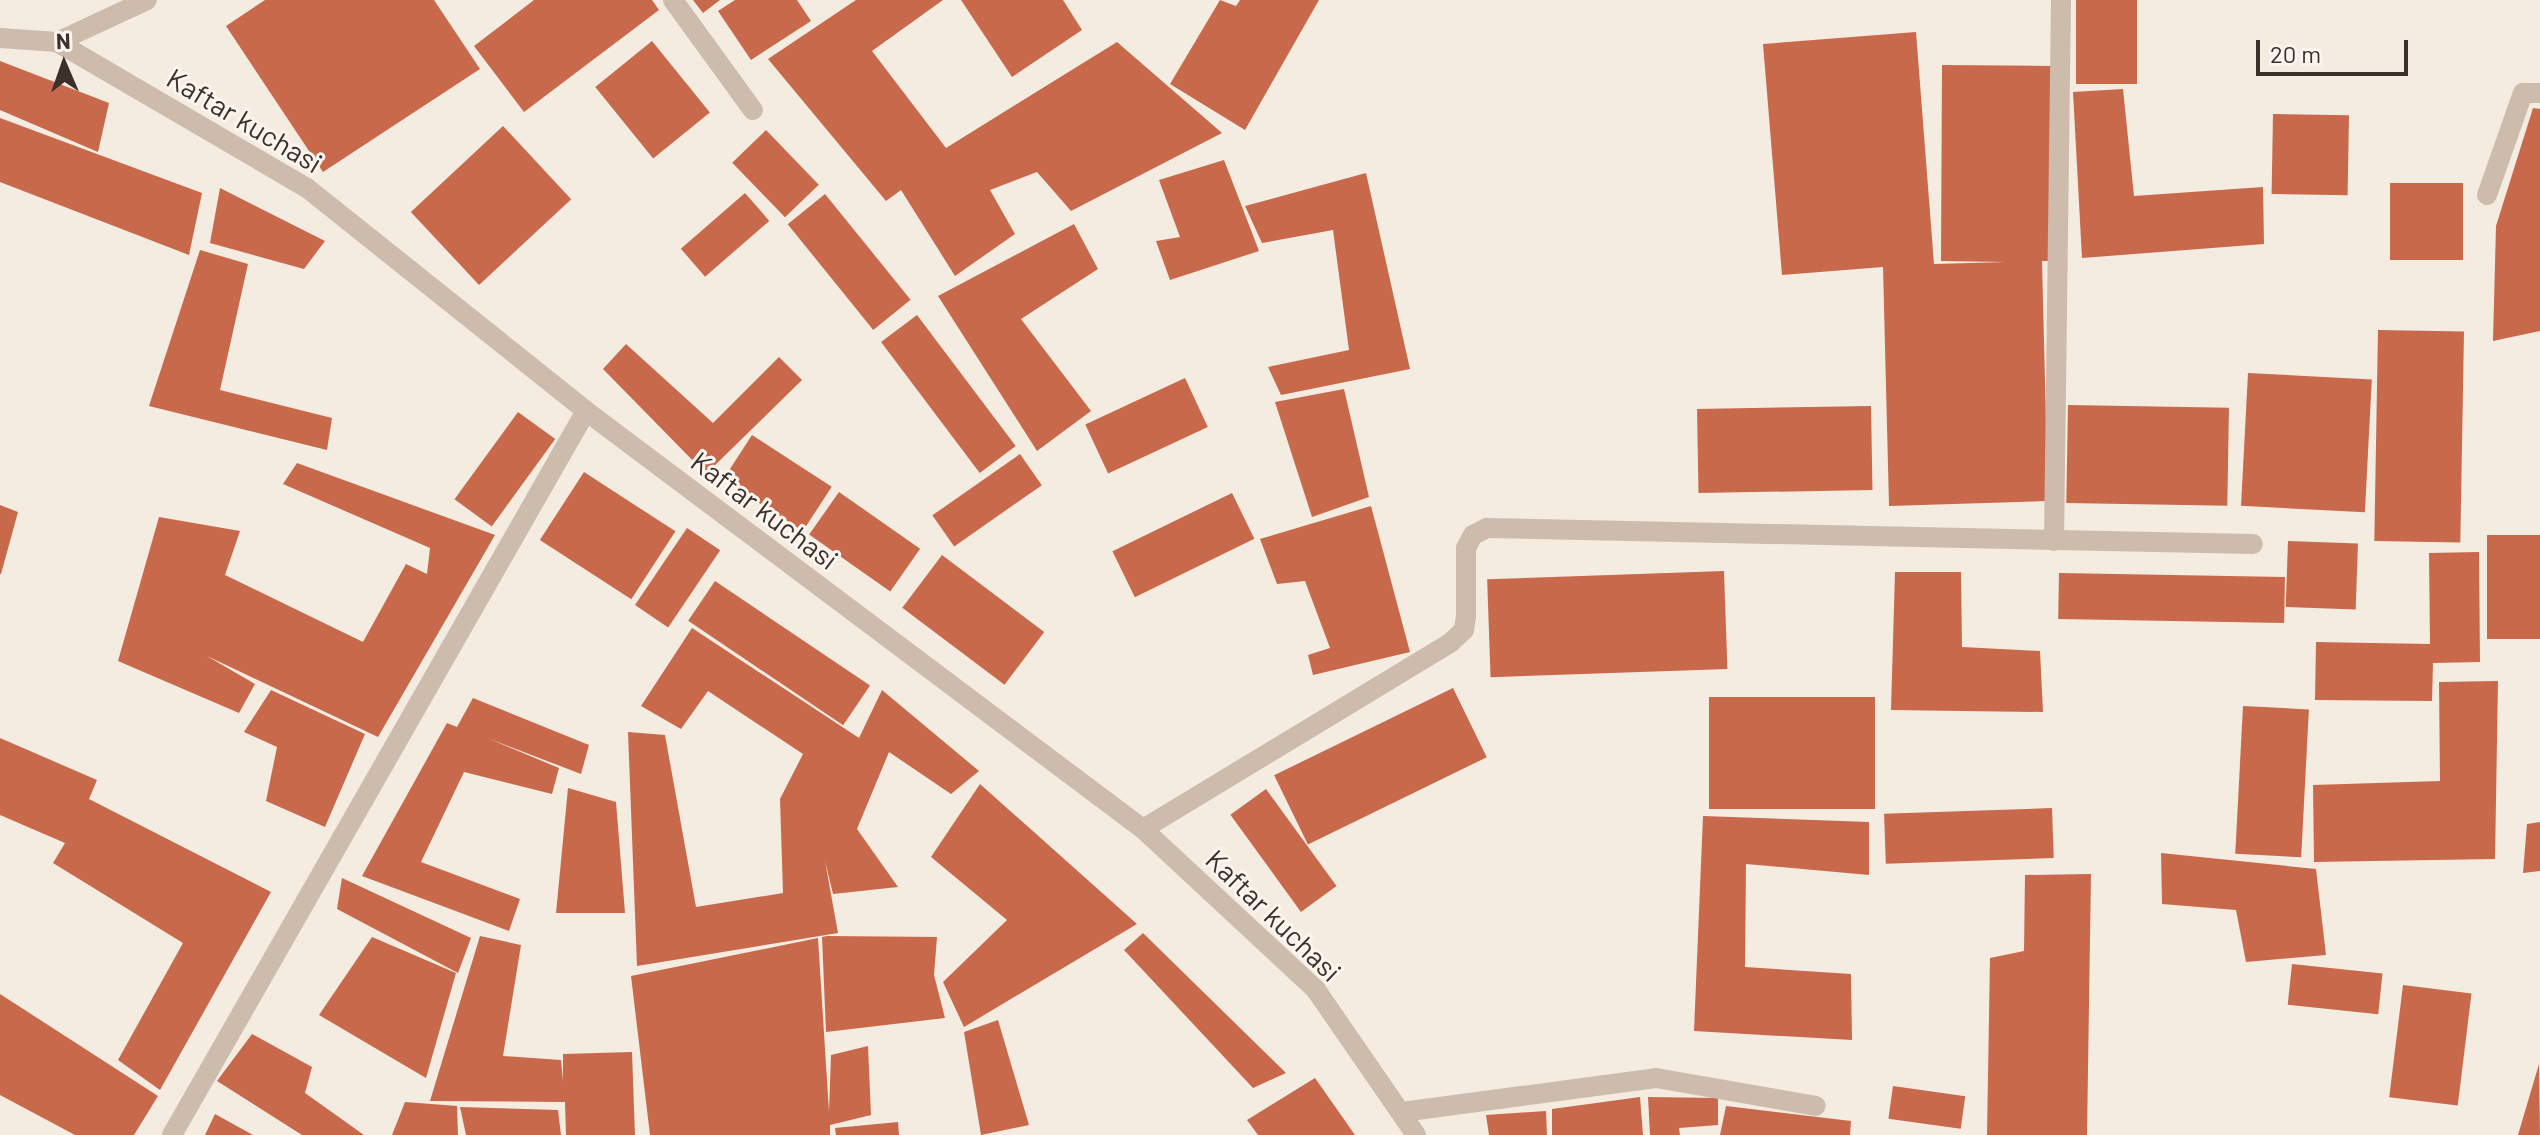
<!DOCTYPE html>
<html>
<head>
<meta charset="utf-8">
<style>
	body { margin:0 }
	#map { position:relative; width:2540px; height:1135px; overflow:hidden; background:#f4ebe1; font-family:Barlow,sans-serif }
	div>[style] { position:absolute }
	.building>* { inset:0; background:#c8694b; transform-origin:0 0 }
	.service>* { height:20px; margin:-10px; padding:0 10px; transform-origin:10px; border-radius:10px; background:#cdbbac }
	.minor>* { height:20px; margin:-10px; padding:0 10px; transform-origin:10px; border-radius:10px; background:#cdbbac }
	.tertiary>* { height:20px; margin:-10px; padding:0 10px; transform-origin:10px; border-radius:10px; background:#cdbbac }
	span { translate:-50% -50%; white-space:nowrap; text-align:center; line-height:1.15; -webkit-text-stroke:6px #fbf5ee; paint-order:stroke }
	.street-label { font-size:28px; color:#3b302b }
	.north { position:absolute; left:24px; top:24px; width:80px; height:80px; -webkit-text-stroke:6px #fbf5ee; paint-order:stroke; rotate:358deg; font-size:22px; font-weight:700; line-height:32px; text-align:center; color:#3b302b }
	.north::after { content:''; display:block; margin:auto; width:28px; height:36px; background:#3b302b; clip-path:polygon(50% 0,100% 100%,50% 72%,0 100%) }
	.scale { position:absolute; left:2256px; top:40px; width:152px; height:36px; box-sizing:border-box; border:4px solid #3b302b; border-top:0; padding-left:10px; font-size:24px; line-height:28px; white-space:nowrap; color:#3b302b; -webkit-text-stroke:6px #fbf5ee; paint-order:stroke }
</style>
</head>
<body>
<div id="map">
	<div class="building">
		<i style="clip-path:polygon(265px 0,434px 0,480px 69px,323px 172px,226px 26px)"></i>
		<i style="clip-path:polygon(534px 0,652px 0,659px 10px,524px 112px,474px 46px)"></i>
		<i style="clip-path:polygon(693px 0,720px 0,703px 13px)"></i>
		<i style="clip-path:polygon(735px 0,797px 0,811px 21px,751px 60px,718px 11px)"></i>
		<i style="clip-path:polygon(856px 0,943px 0,872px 51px,946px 148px,1117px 42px,1222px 133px,1071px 211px,1037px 172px,990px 190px,1015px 234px,955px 276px,901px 190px,886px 201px,768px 59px)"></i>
		<i style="clip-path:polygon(961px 0,1063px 0,1082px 30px,1012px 77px)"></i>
		<i style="clip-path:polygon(1220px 0,1236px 6px,1240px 0,1319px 0,1245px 130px,1170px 84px)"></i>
		<i style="left:2076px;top:0;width:61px;height:84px"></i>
		<i style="clip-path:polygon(1916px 32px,1934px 264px,2006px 262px,1941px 261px,1942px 65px,2053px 66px,2053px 261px,2042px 261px,2048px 501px,1889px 506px,1883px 267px,1782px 275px,1763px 44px)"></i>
		<i style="left:652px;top:41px;width:92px;height:73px;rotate:51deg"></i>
		<i style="clip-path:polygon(0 61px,109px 103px,98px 152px,0 110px)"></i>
		<i style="clip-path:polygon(2123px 89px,2134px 196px,2263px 187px,2264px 244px,2082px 258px,2073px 92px)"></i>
		<i style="clip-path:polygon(2533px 108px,2540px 109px,2540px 331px,2493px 341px,2496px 226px)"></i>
		<i style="left:2273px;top:114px;width:76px;height:80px;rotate:1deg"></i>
		<i style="clip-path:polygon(0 118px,202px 193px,189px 255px,0 182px)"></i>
		<i style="left:503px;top:126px;width:100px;height:126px;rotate:47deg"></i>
		<i style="left:766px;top:130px;width:76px;height:47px;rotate:46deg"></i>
		<i style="clip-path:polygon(1224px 160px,1259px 251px,1170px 280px,1156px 241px,1180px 237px,1159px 180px)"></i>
		<i style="clip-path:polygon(1366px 173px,1410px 369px,1281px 395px,1268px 367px,1349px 350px,1333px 230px,1262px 243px,1245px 206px)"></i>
		<i style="left:2390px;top:183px;width:73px;height:77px"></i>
		<i style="clip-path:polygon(220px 188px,325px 241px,304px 269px,210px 243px)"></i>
		<i style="left:745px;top:193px;width:37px;height:85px;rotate:49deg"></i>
		<i style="left:825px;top:194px;width:136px;height:48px;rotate:51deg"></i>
		<i style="clip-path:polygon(1074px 224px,1098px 269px,1021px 319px,1091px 411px,1037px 451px,938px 296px)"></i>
		<i style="clip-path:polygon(200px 250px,248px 264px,220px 390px,332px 418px,327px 450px,149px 406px)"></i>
		<i style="left:917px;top:315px;width:164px;height:45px;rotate:53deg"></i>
		<i style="left:2378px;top:330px;width:86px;height:211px;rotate:1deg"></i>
		<i style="clip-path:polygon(626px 344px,713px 423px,779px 357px,802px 380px,706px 474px,603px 369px)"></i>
		<i style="left:2248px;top:373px;width:124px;height:133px;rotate:3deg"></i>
		<i style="left:1185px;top:378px;width:54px;height:110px;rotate:65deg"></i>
		<i style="clip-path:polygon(1344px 389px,1369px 497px,1312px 517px,1275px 402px)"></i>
		<i style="left:2068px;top:405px;width:161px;height:98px;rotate:1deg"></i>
		<i style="left:1871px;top:406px;width:84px;height:174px;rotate:89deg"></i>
		<i style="left:518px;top:412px;width:46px;height:108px;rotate:36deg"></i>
		<i style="left:752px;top:435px;width:95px;height:53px;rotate:33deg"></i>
		<i style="left:1020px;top:454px;width:38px;height:107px;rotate:55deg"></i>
		<i style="clip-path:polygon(297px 463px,495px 535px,378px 737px,207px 656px,255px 684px,239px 713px,118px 661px,159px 517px,240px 531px,225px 575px,363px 642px,406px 564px,427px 574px,430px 548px,283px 484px)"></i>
		<i style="left:584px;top:472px;width:109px;height:81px;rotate:33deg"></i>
		<i style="left:839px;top:492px;width:99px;height:52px;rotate:35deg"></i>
		<i style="left:1232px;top:493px;width:51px;height:133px;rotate:64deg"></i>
		<i style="clip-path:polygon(0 505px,18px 512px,1px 574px,0 574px)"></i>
		<i style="clip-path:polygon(1371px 506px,1410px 652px,1313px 675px,1308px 655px,1330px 648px,1305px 581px,1277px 584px,1260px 539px)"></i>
		<i style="left:687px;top:528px;width:40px;height:93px;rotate:34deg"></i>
		<i style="left:2487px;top:535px;width:53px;height:104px"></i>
		<i style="left:2288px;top:541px;width:70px;height:66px;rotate:2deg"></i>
		<i style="clip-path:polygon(2479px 552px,2480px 662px,2433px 663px,2432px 701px,2315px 700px,2316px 642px,2430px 644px,2429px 553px)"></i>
		<i style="left:942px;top:555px;width:128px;height:66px;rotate:37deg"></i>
		<i style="left:1724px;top:571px;width:98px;height:237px;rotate:88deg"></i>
		<i style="clip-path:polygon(1895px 572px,1961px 572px,1962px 647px,2040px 651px,2043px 712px,1891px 710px)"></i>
		<i style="left:2059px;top:573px;width:226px;height:46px;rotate:1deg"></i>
		<i style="left:715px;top:581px;width:187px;height:48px;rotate:34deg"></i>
		<i style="clip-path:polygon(692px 628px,859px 738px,882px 690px,979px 771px,951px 794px,889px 752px,857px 829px,898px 887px,833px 894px,825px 861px,838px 933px,637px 966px,628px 732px,665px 735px,696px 907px,783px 893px,780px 799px,803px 754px,708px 691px,681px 729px,641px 706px)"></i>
		<i style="clip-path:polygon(2498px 681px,2495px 859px,2314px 862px,2313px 785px,2440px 781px,2439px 682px)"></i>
		<i style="left:1453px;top:688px;width:77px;height:199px;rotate:64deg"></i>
		<i style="clip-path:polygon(271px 690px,365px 734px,325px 827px,266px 801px,277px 747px,244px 732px)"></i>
		<i style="left:1709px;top:697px;width:166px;height:112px"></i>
		<i style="clip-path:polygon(473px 698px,589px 745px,581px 774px,487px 738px,559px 768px,552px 794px,464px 772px,421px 862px,520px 899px,509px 931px,362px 876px,447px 723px,457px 727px)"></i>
		<i style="left:2243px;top:706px;width:66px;height:148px;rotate:3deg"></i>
		<i style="clip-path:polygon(0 738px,97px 780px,89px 799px,271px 892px,160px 1090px,118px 1060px,183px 943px,53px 863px,65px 843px,0 815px)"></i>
		<i style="clip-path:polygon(980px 784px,1137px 924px,964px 1027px,943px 982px,1007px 920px,931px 857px)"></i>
		<i style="clip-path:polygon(568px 788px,616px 802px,625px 913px,556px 913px)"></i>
		<i style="left:1266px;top:789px;width:120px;height:44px;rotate:54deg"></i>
		<i style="left:2052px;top:808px;width:50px;height:168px;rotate:88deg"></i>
		<i style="clip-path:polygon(1703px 816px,1869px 822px,1869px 875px,1746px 864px,1745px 967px,1851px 974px,1852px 1040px,1694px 1031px)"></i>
		<i style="clip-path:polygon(2540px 822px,2540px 871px,2523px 873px,2527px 824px)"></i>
		<i style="clip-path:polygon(2161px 853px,2316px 869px,2326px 955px,2246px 962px,2236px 910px,2162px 904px)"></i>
		<i style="clip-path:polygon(2091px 874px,2087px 1135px,1987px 1135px,1990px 958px,2024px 951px,2025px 875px)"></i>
		<i style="clip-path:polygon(342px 878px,471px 938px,458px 973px,337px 909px)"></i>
		<i style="clip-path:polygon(1143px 933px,1286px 1073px,1253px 1088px,1124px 950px)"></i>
		<i style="clip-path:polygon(480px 936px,521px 945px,503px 1056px,561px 1060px,563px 1081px,563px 1054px,632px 1052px,635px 1135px,566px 1135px,565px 1102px,430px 1101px)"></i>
		<i style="clip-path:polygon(827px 936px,937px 937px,934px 975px,945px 1018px,826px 1032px,822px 937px)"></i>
		<i style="clip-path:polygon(372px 937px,456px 973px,426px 1078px,319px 1015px)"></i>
		<i style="clip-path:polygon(818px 938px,829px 1112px,831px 1055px,868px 1046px,871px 1115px,830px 1125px,830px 1135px,650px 1135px,631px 976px)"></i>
		<i style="left:2292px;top:964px;width:91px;height:41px;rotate:6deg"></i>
		<i style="left:2403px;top:985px;width:69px;height:113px;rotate:7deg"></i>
		<i style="clip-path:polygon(0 994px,158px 1096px,134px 1135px,75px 1135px,0 1095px)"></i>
		<i style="clip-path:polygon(998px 1020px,1029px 1125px,981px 1135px,964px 1032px)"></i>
		<i style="clip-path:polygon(252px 1034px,312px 1067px,305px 1093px,364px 1135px,302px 1135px,217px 1081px)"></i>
		<i style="clip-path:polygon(2539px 1064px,2540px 1135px,2518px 1135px)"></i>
		<i style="clip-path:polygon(1315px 1078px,1355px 1135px,1258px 1135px,1247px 1120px)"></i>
		<i style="left:1893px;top:1086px;width:73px;height:33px;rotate:8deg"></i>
		<i style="clip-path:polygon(1640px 1097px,1643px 1135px,1552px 1135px,1552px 1109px)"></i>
		<i style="clip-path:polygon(1648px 1097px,1718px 1098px,1718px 1125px,1679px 1128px,1680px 1135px,1650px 1135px)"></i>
		<i style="clip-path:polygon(405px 1102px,457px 1106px,458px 1135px,392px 1135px)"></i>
		<i style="clip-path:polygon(1726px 1106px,1851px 1121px,1850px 1135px,1720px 1135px)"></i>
		<i style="clip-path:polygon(460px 1107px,558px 1110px,561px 1135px,466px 1135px)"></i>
		<i style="clip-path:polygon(1546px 1111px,1547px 1135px,1489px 1135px,1486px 1115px)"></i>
		<i style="clip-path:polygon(215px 1114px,253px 1135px,205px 1135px)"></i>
		<i style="clip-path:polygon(898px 1122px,899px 1135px,836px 1135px,835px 1128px)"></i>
	</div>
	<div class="service">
		<i style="left:673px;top:0;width:136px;rotate:54deg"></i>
	</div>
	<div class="minor">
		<i style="left:0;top:38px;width:57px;rotate:4deg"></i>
		<i style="left:2487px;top:195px;width:108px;rotate:-70.6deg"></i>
		<i style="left:2523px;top:93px;width:17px"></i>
		<i style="left:2054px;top:541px;width:541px;rotate:-89.26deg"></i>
		<i style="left:1143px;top:829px;width:359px;rotate:-31.2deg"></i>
		<i style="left:1450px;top:643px;width:19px;rotate:-43deg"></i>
		<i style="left:1464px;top:630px;width:15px;rotate:-82deg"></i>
		<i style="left:1466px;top:615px;width:67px;rotate:-90deg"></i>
		<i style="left:1466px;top:548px;width:15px;rotate:-62deg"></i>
		<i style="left:1473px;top:535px;width:16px;rotate:-27deg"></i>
		<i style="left:1487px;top:528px;width:766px;rotate:1.2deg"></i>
		<i style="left:1402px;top:1112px;width:256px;rotate:-7.6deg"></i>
		<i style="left:1656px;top:1078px;width:162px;rotate:9.9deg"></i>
		<i style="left:172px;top:1135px;width:834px;rotate:-60.24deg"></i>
	</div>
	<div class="tertiary">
		<i style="left:57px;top:42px;width:290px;rotate:30.3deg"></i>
		<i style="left:307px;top:188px;width:357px;rotate:38.6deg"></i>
		<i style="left:586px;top:411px;width:696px;rotate:36.89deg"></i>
		<i style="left:1143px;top:829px;width:236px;rotate:42.9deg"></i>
		<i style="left:1316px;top:990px;width:176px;rotate:55.4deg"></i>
		<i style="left:57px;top:42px;width:99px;rotate:-25deg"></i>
	</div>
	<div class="street-label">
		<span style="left:245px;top:120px;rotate:31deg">Kaftar kuchasi</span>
		<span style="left:765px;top:510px;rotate:37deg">Kaftar kuchasi</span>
		<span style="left:1274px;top:915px;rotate:44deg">Kaftar kuchasi</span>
	</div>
	<div class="north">N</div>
	<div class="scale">20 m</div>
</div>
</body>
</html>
